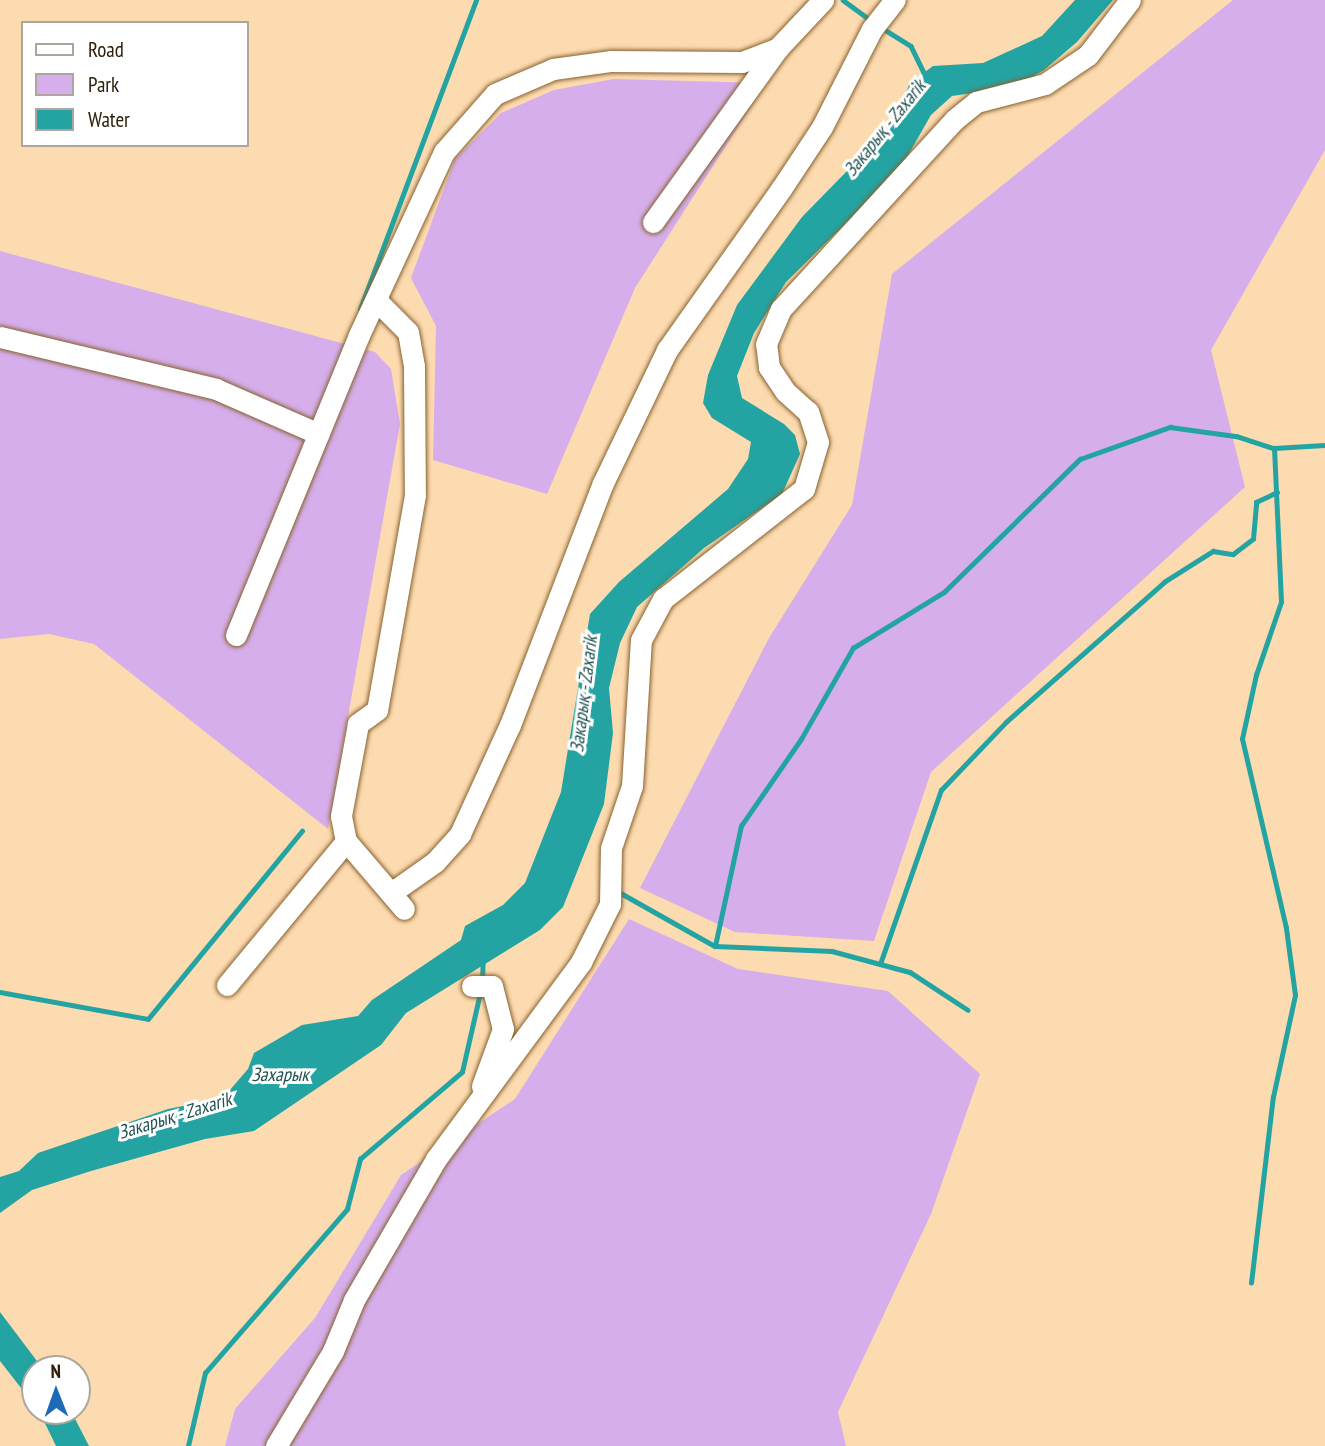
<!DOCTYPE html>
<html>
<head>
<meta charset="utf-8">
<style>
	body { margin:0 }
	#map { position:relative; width:1325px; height:1446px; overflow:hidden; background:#fddbb0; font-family:"PT Sans Narrow",sans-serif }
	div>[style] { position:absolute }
	.green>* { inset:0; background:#d6aeeb }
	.water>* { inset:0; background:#23a4a2 }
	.stream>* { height:4.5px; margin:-2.25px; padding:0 2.25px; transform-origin:2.25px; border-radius:2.25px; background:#23a4a2 }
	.roads { filter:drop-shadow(0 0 2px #87622e) drop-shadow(0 0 2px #87622e) }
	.minor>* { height:21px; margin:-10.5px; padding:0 10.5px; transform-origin:10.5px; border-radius:10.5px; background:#fff }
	span { translate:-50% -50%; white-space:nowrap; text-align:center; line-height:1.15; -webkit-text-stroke:6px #fff; paint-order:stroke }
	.water-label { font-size:19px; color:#205251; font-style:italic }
	.legend { position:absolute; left:21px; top:21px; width:228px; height:126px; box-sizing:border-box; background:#fff; border:2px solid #aca69d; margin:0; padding:9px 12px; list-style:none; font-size:21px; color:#2f200a }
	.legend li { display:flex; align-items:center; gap:14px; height:35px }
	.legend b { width:35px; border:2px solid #aca69d }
	.north { position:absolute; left:21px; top:1355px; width:70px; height:70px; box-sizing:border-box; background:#fff; border:2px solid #aca69d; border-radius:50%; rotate:359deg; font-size:19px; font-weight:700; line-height:28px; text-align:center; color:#2f200a }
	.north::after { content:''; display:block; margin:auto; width:24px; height:32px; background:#1e69b8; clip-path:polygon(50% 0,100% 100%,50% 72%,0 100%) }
</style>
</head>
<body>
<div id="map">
	<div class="green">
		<i style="clip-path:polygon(1233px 0,1325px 0,1325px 150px,1211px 350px,1245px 487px,931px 772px,874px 941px,735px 932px,640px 888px,769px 638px,852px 505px,892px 274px)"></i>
		<i style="clip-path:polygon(614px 79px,766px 83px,635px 288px,547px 494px,433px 460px,436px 326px,411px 278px,455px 159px,501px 113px,554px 90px)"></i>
		<i style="clip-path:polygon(0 251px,375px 352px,391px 369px,400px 424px,328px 829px,94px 644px,49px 634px,0 639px)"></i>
		<i style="clip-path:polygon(629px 919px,738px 969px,888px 991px,980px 1074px,931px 1214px,838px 1412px,846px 1446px,225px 1446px,235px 1409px,315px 1318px,401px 1175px,515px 1099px)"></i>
	</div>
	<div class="water">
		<i style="clip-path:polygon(1075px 0,1113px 0,1077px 42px,1044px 70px,1015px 87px,952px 96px,931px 115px,899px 171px,786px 282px,754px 333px,737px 376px,742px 398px,784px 424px,795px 435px,800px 454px,782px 494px,704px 548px,637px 607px,620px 643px,609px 688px,613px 733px,604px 804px,563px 907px,540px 930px,406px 1013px,381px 1045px,254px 1131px,205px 1139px,91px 1171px,32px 1190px,0 1213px,0 1177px,19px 1171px,38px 1153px,168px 1109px,223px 1098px,248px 1069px,254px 1053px,302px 1025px,358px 1016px,372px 1000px,461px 940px,465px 926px,503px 905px,525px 883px,561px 792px,590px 614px,619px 582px,728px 489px,748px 459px,751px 442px,712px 418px,703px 403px,708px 375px,737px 305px,802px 217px,892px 125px,910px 83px,933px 66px,983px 63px,1042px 36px)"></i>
		<i style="clip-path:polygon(0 1312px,43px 1369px,35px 1369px,35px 1406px,0 1361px)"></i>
		<i style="clip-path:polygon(39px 1411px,71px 1411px,89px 1446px,56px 1446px)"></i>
	</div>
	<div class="stream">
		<i style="left:843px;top:0;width:36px;rotate:36deg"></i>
		<i style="left:882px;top:28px;width:34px;rotate:32deg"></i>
		<i style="left:911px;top:46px;width:34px;rotate:64deg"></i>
		<i style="left:360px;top:309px;width:330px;rotate:-69.4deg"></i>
		<i style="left:619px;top:892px;width:110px;rotate:29.4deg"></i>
		<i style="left:715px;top:946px;width:117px;rotate:2.4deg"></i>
		<i style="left:832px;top:951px;width:81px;rotate:15.1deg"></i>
		<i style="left:910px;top:972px;width:69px;rotate:33.2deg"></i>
		<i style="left:715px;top:946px;width:123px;rotate:-77.8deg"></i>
		<i style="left:741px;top:826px;width:106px;rotate:-55.4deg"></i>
		<i style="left:801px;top:739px;width:105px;rotate:-60.3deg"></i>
		<i style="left:853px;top:648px;width:107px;rotate:-31.6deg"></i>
		<i style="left:944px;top:592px;width:190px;rotate:-44.4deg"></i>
		<i style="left:1080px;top:459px;width:96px;rotate:-19.6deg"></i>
		<i style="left:1170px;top:427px;width:67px;rotate:7.8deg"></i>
		<i style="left:1236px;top:436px;width:40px;rotate:18deg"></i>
		<i style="left:1274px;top:448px;width:51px;rotate:-3.4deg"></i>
		<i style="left:880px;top:964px;width:184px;rotate:-70.7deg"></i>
		<i style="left:941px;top:790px;width:94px;rotate:-46.3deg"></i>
		<i style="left:1006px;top:722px;width:211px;rotate:-41.5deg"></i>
		<i style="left:1164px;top:582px;width:58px;rotate:-32.3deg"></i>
		<i style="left:1213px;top:551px;width:20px;rotate:9deg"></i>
		<i style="left:1233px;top:554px;width:25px;rotate:-37deg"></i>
		<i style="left:1253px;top:539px;width:37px;rotate:-85deg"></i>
		<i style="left:1256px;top:502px;width:23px;rotate:-25deg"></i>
		<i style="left:482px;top:981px;width:23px;rotate:-88deg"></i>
		<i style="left:0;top:992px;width:150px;rotate:10.3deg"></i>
		<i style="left:148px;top:1019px;width:243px;rotate:-50.7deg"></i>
		<i style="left:1251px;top:1283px;width:187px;rotate:-83.3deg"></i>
		<i style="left:1273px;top:1097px;width:104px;rotate:-77.8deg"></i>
		<i style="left:1295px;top:995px;width:68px;rotate:-97.7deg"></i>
		<i style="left:1286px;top:928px;width:194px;rotate:-103.1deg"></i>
		<i style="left:1242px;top:739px;width:66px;rotate:-77.7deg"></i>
		<i style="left:1256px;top:675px;width:77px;rotate:-71.1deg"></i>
		<i style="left:1281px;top:602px;width:154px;rotate:-92.6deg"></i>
		<i style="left:188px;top:1446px;width:75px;rotate:-76.9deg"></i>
		<i style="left:205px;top:1373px;width:217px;rotate:-49.1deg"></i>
		<i style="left:347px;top:1209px;width:52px;rotate:-75.4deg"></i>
		<i style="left:360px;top:1159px;width:134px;rotate:-40.5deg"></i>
		<i style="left:462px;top:1072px;width:81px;rotate:-77.2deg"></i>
	</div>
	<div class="roads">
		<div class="minor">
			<i style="left:653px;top:222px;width:214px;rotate:-54.3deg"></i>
			<i style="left:376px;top:300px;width:45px;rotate:45deg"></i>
			<i style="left:408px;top:332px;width:35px;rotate:80deg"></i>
			<i style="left:414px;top:366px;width:129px;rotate:89.6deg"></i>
			<i style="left:415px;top:495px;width:218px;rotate:100deg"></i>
			<i style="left:377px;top:710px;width:24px;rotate:144deg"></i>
			<i style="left:358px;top:724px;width:94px;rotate:100.5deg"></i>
			<i style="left:341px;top:816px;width:25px;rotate:79deg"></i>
			<i style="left:346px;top:841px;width:89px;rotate:49.5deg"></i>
			<i style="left:0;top:337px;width:222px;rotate:13.5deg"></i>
			<i style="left:216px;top:389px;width:112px;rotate:23.6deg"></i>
			<i style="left:236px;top:635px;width:324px;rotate:-67.7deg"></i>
			<i style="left:359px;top:335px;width:202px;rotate:-65.1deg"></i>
			<i style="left:444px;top:152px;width:77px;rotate:-48.7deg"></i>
			<i style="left:495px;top:94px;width:63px;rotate:-23.3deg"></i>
			<i style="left:553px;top:69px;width:59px;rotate:-7.9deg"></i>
			<i style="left:611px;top:61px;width:131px;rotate:0.4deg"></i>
			<i style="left:742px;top:62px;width:39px;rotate:-21deg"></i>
			<i style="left:778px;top:48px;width:66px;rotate:-46.8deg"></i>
			<i style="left:391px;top:893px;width:54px;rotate:-35.2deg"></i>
			<i style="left:435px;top:862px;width:38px;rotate:-48deg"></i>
			<i style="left:460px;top:834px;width:120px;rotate:-65.4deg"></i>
			<i style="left:510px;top:725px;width:259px;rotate:-69deg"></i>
			<i style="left:603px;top:483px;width:148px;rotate:-64.3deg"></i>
			<i style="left:667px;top:350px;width:197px;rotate:-54.7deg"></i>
			<i style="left:781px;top:189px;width:74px;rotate:-56.5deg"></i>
			<i style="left:822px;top:127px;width:110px;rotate:-63deg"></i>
			<i style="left:872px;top:29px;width:37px;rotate:-52deg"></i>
			<i style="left:227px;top:985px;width:187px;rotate:-50.4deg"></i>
			<i style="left:472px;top:986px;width:20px"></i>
			<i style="left:492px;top:986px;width:44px;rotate:75.7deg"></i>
			<i style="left:503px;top:1029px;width:61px;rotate:110.2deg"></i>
			<i style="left:276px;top:1446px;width:111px;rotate:-59deg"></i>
			<i style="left:333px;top:1351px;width:55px;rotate:-67.6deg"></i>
			<i style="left:354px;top:1300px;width:163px;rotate:-59.8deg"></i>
			<i style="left:436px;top:1159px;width:245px;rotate:-53.6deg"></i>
			<i style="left:581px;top:962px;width:65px;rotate:-63.4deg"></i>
			<i style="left:610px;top:904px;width:56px;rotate:-89deg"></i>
			<i style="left:611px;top:848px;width:65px;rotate:-71.3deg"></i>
			<i style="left:632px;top:786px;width:146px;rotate:-86.5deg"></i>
			<i style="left:641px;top:640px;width:47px;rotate:-61.8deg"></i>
			<i style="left:663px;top:599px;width:179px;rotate:-38deg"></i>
			<i style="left:804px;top:489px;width:49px;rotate:-73.4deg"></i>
			<i style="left:818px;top:442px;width:32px;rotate:-108deg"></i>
			<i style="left:808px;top:412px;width:31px;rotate:-138deg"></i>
			<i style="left:785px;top:391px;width:29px;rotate:-124deg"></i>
			<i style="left:769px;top:367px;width:23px;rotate:-97deg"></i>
			<i style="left:766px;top:344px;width:38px;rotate:-67deg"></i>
			<i style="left:781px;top:309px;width:256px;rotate:-47.5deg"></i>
			<i style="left:954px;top:120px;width:28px;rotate:-39deg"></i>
			<i style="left:976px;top:102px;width:71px;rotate:-14.6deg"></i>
			<i style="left:1045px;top:84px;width:52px;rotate:-34deg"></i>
			<i style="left:1088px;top:55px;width:69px;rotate:-52.6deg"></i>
		</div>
	</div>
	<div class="water-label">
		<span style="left:885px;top:128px;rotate:-51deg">Закарық - Zaxarik</span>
		<span style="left:584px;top:694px;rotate:-83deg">Закарық - Zaxarik</span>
		<span style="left:280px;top:1075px">Захарык</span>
		<span style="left:175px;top:1116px;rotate:-17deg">Закарық - Zaxarik</span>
	</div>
	<ul class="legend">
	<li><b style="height:9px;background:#fff"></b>Road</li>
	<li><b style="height:19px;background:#d6aeeb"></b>Park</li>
	<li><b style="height:19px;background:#23a4a2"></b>Water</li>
	</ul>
	<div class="north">N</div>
</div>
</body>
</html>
